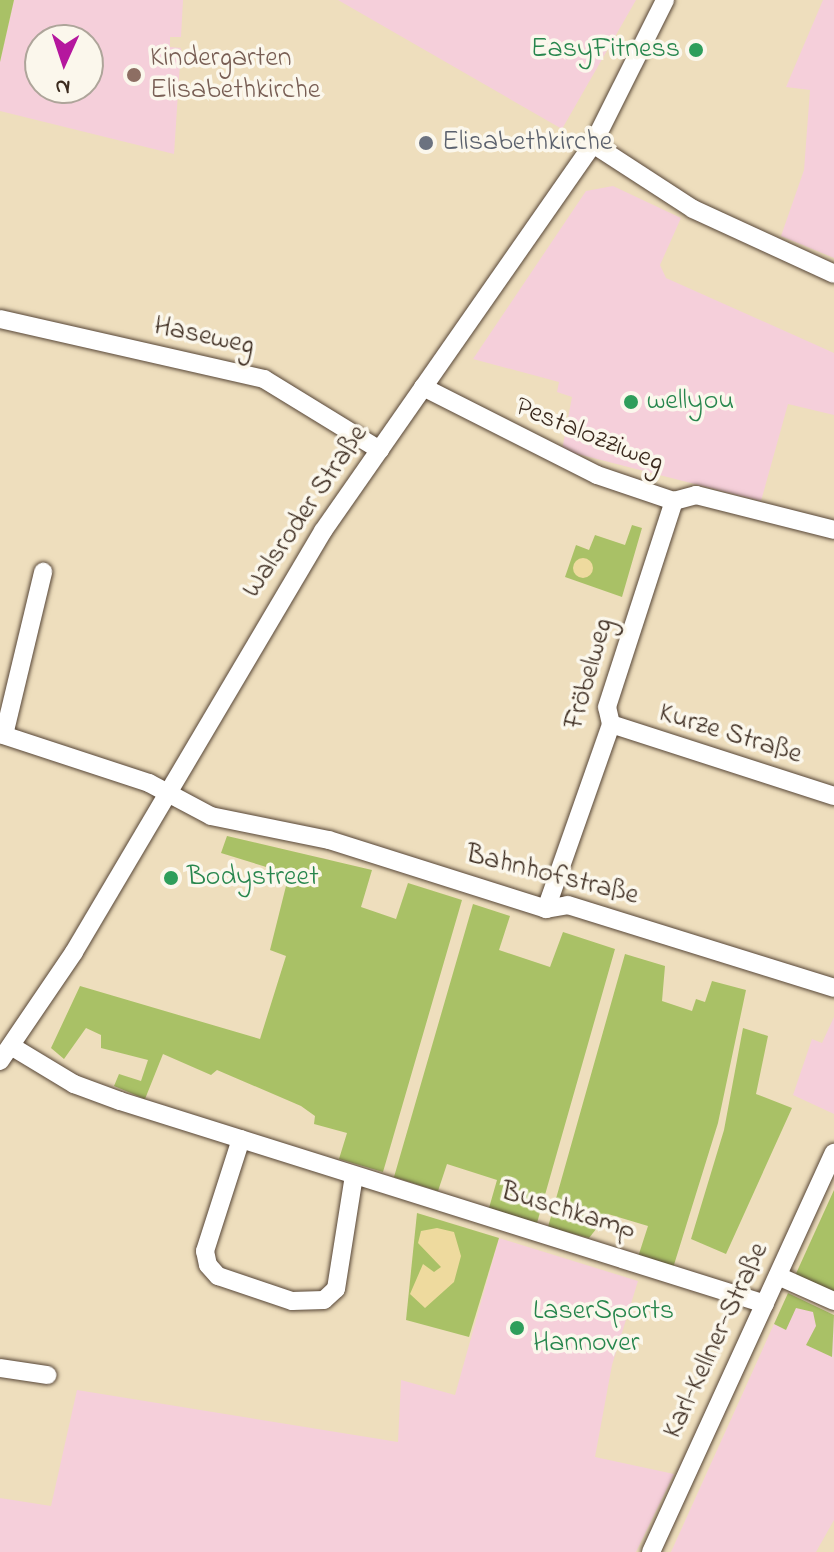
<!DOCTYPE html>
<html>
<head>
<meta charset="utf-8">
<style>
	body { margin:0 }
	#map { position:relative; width:834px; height:1552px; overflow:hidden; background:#eedebd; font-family:"Indie Flower",sans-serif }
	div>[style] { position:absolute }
	.built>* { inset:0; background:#f5cfda }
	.green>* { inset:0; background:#a9c166 }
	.sand>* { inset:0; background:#eeda9e }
	.round { border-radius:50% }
	.roads { filter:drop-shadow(0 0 2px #564536) drop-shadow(0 0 2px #564536) }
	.minor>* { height:18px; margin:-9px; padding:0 9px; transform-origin:9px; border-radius:9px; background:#fff }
	.dots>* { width:22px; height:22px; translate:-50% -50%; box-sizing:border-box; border:4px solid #fbf7ec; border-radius:50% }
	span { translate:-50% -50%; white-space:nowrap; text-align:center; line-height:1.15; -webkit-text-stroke:7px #fbf7ec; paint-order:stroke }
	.leisure-label { font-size:28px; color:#27864d }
	.right { translate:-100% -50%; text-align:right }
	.left { translate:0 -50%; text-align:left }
	.education-label { font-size:28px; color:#785e54 }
	.worship-label { font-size:28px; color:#5b616d }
	.street-label { font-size:28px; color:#3b2a1e }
	.north { position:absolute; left:24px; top:24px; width:80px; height:80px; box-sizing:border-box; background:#fbf7ec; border:2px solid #aea59a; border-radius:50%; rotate:183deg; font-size:22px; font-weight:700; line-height:32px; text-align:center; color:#3b2a1e }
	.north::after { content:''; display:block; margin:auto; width:28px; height:36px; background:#b5179e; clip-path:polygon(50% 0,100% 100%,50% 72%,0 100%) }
</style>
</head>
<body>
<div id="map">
	<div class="built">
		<i style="clip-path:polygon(evenodd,14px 0,183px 0,181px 37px,170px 37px,170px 47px,181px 48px,174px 154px,0 111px,0 62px,14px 0,40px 40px,88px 40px,88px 88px,40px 88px,40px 40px)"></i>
		<i style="clip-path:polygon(338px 0,636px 0,562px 129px)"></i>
		<i style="clip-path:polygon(823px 0,834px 0,834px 258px,781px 236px,804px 170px,810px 90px,786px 87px)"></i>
		<i style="clip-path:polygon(613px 186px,681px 218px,660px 265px,666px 278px,834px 353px,834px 415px,788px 404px,761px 501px,562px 450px,572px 397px,557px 392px,559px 382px,473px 359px,586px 191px)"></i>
		<i style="clip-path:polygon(834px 1017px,834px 1114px,793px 1095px,812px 1039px,822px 1043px)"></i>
		<i style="clip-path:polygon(499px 1238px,638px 1281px,612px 1365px,595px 1457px,674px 1474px,636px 1552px,0 1552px,0 1498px,51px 1506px,77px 1390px,398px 1442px,401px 1380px,455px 1395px)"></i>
		<i style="clip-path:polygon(788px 1293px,834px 1315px,834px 1520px,816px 1552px,671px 1552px)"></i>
	</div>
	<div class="green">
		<i style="clip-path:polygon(0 0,14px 0,0 62px)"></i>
		<i style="clip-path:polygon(632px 525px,642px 528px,622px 597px,565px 577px,576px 545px,589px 550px,595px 535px,625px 545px)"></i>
		<i style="clip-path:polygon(227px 836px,372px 870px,361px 907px,396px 919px,408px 883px,462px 900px,383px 1172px,339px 1159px,347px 1133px,314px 1124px,315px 1116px,301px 1106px,217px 1070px,211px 1075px,163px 1054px,145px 1099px,114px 1086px,119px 1074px,141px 1081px,148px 1060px,101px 1048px,101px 1035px,86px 1028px,64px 1059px,51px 1048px,80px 986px,260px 1039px,286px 956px,270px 950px,289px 874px,221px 853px)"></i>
		<i style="clip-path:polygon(473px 904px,510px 916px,499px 950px,550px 967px,563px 932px,615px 949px,537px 1223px,489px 1208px,497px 1180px,447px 1164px,438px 1191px,394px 1177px)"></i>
		<i style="clip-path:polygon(625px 954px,665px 966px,662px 1001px,692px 1011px,696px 999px,705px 1002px,712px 981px,746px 990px,718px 1123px,673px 1268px,638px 1257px,648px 1226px,608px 1214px,589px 1238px,548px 1227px)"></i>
		<i style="clip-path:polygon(743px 1028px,768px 1036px,756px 1094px,792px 1108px,726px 1254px,691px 1239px,724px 1130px)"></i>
		<i style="clip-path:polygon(834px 1190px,834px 1296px,794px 1278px)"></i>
		<i style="clip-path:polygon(417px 1213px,499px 1238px,469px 1337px,406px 1320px)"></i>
		<i style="clip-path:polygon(788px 1293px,834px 1315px,832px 1357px,806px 1345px,816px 1326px,813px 1312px,796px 1308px,786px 1330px,774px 1324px)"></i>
	</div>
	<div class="sand">
		<i class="round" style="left:573px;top:558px;width:20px;height:20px"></i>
		<i style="clip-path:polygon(437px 1228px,454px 1232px,461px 1256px,454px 1282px,425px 1308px,410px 1294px,423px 1264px,434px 1272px,441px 1267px,418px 1243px,421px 1231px)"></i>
	</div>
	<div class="roads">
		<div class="minor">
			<i style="left:593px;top:144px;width:119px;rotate:33deg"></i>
			<i style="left:693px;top:209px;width:155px;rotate:24.7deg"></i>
			<i style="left:0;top:319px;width:271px;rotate:12.8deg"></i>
			<i style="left:264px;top:379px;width:136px;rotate:31.5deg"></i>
			<i style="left:423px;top:387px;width:195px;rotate:26.8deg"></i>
			<i style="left:597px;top:475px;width:81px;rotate:18.7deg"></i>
			<i style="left:674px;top:501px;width:23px;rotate:-15deg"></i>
			<i style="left:696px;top:495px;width:142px;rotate:14.2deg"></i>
			<i style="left:611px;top:724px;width:234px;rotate:17.9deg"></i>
			<i style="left:611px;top:724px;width:17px;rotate:-103deg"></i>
			<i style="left:607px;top:707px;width:217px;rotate:-72deg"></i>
			<i style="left:0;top:734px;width:157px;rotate:18.2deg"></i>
			<i style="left:149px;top:783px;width:70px;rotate:28deg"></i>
			<i style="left:211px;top:816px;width:120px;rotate:11.5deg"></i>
			<i style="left:329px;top:840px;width:228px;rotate:17.6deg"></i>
			<i style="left:546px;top:909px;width:22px;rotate:-10deg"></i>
			<i style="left:568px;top:905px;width:279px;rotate:17.3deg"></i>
			<i style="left:4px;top:735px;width:168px;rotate:-76.5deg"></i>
			<i style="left:546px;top:909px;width:196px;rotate:-70.6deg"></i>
			<i style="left:11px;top:1046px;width:74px;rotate:31.1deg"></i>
			<i style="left:74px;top:1084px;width:49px;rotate:20.3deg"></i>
			<i style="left:120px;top:1101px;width:676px;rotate:17.47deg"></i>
			<i style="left:0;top:1061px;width:132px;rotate:-55.8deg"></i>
			<i style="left:74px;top:952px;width:489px;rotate:-59.4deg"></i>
			<i style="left:323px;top:531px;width:472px;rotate:-55.1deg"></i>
			<i style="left:593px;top:144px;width:161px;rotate:-63.4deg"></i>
			<i style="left:241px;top:1139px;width:118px;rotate:107.8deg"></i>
			<i style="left:205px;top:1251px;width:14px;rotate:78deg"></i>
			<i style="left:208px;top:1265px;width:15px;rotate:48deg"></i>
			<i style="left:218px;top:1276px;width:78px;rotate:18.7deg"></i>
			<i style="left:292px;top:1301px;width:32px;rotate:-2deg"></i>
			<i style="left:324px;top:1300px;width:16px;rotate:-43deg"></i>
			<i style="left:336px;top:1289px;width:115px;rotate:-81deg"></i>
			<i style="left:778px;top:1276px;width:61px;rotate:24.1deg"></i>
			<i style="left:0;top:1368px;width:48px;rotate:8.5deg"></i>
			<i style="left:651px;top:1552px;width:439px;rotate:-65.4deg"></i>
		</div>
	</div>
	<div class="dots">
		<i style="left:696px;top:50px;background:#2e9e5b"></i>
		<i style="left:134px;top:75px;background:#8d6e63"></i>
		<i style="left:426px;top:143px;background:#6b7280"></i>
		<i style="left:631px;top:402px;background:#2e9e5b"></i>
		<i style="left:171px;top:878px;background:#2e9e5b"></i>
		<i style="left:517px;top:1328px;background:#2e9e5b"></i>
	</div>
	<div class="leisure-label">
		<span class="right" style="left:680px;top:50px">EasyFitness</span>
		<span class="left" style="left:647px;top:402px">wellyou</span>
		<span class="left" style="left:187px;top:878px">Bodystreet</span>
		<span class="left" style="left:533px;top:1328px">LaserSports<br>Hannover</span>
	</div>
	<div class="education-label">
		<span class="left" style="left:150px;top:75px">Kindergarten<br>Elisabethkirche</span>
	</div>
	<div class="worship-label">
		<span class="left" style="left:442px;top:143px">Elisabethkirche</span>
	</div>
	<div class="street-label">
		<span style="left:204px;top:337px;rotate:12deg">Haseweg</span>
		<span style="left:589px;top:436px;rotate:22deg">Pestalozziweg</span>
		<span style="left:306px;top:512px;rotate:-56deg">Walsroder Straße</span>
		<span style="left:590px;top:674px;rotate:-74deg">Fröbelweg</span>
		<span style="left:730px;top:735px;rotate:17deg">Kurze Straße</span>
		<span style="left:552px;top:876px;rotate:14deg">Bahnhofstraße</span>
		<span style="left:568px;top:1212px;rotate:17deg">Buschkamp</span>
		<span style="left:717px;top:1341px;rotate:-65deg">Karl-Kellner-Straße</span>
	</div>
	<div class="north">N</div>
</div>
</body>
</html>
